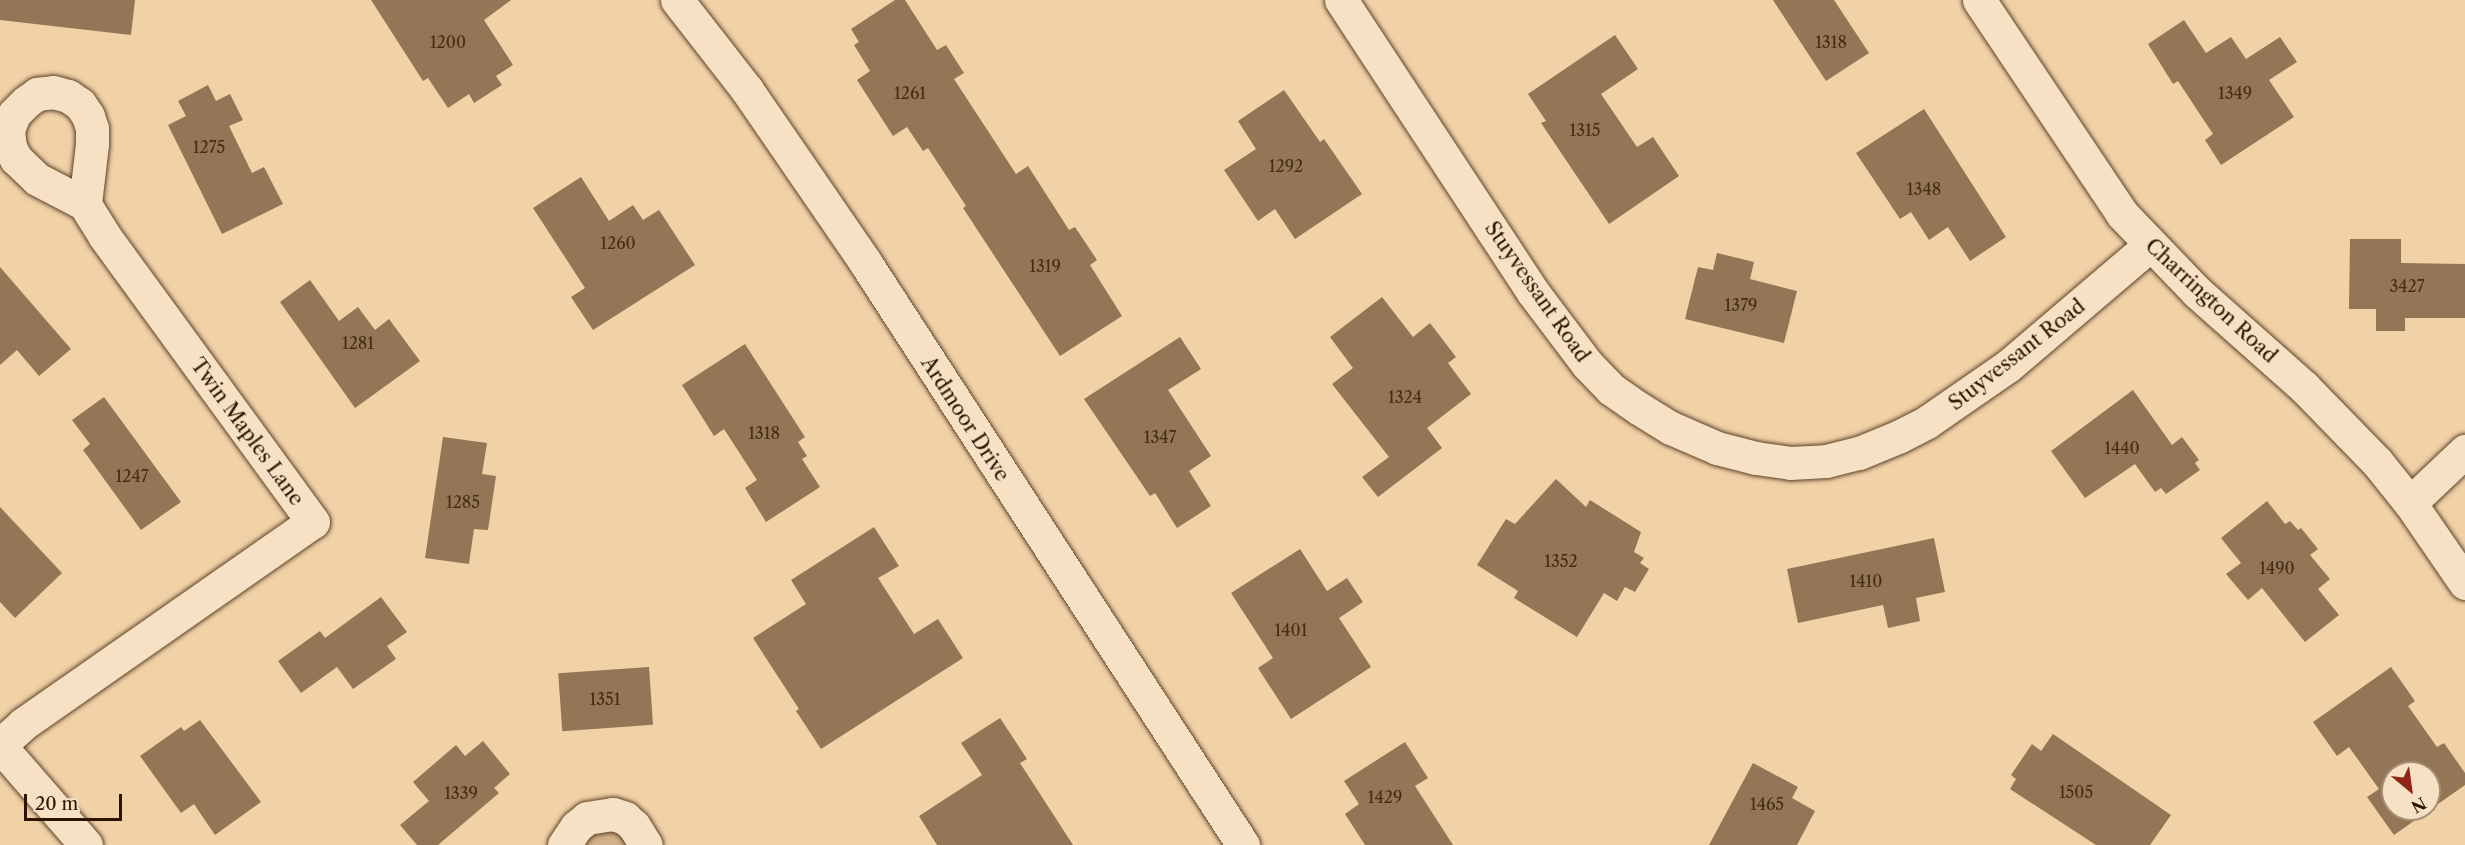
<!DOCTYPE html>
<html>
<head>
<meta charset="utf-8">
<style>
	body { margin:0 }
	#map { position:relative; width:2465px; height:845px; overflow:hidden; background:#f1d1a6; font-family:"Libre Caslon Text",serif }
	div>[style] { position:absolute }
	.green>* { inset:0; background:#d0b18a }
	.building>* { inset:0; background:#927656; transform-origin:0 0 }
	.roads { filter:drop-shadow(0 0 2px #5d432a) drop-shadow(0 0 2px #5d432a) }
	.minor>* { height:33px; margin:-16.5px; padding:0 16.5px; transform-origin:16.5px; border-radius:16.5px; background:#f6e1c5 }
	span { translate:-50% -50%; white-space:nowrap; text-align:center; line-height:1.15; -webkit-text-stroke:5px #f6e1c5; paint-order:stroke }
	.number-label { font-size:16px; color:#462c16 }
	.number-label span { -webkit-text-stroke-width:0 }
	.street-label { font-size:20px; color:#2c1400 }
	.north { position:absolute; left:2381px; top:761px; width:60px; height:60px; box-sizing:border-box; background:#f6e1c5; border:2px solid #a58f76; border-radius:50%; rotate:151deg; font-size:16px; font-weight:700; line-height:24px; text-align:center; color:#2c1400 }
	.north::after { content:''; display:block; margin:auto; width:21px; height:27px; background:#8f2418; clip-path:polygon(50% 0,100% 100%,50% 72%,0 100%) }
	.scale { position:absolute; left:24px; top:794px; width:98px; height:27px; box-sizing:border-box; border:3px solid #2c1400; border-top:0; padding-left:8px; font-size:18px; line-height:21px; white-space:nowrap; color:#2c1400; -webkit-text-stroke:4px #f6e1c5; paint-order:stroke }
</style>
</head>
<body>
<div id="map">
	<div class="green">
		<i style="clip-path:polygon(609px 829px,619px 833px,628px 845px,579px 845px,587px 832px)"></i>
	</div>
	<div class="building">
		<i style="clip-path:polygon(0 0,135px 0,131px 35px,0 20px)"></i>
		<i style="clip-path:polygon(371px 0,511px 0,484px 20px,513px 65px,496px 76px,502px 85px,474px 103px,469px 94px,448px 108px,428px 78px,423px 81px)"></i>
		<i style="clip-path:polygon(895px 0,905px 0,937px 50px,946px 45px,964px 73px,954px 79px,1016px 174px,1028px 166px,1069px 230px,1075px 227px,1097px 260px,1090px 265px,1122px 316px,1060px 356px,963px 208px,966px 206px,928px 148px,923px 151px,907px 127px,893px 136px,857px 80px,870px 71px,854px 45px,859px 42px,851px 29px)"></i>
		<i style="clip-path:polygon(1773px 0,1834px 0,1869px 53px,1826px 81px)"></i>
		<i style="clip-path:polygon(2184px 20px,2206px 53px,2231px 37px,2246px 59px,2280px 37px,2297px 62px,2269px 80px,2294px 117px,2221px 165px,2205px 140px,2213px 134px,2178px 81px,2173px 84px,2148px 44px)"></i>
		<i style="clip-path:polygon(1615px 35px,1638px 69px,1601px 94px,1637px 147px,1653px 137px,1679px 176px,1609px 224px,1541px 123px,1546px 121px,1528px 94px)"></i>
		<i style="clip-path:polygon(208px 85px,216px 101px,230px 94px,243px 120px,229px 126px,252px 173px,264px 167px,283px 204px,222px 234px,168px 125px,186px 116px,178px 101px)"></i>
		<i style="clip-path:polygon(1284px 90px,1320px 142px,1324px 139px,1362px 194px,1295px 239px,1275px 209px,1258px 221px,1224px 170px,1256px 149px,1238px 121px)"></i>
		<i style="clip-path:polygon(1924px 109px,2006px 237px,1970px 261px,1948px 227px,1929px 240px,1911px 212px,1900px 219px,1856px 153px)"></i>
		<i style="clip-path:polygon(581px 177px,609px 221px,633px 205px,643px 220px,659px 210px,695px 265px,593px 330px,571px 297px,585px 288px,533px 208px)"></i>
		<i style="clip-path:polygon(2350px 239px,2401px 239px,2401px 263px,2465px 264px,2465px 318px,2405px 318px,2405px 331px,2376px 331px,2376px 309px,2349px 309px)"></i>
		<i style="clip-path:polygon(1717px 253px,1754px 262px,1750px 279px,1797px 291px,1784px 343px,1685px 319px,1698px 267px,1713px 270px)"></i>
		<i style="clip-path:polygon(0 267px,71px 349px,39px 376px,17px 350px,0 365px)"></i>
		<i style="clip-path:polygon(310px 280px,339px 321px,358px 307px,375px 330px,389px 319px,420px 361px,355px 408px,280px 302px)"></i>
		<i style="clip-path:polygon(1382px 297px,1413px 337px,1430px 323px,1456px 357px,1448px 363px,1471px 394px,1427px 428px,1442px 448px,1378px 497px,1362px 477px,1389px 457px,1332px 384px,1353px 368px,1330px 337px)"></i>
		<i style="clip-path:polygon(1180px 337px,1201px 369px,1168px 390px,1211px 456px,1189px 471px,1211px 506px,1177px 528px,1155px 493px,1150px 496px,1084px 399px)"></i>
		<i style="clip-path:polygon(745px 344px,805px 437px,798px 442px,807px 456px,802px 459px,820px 487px,766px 522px,745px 488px,757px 480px,724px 429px,714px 436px,682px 385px)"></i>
		<i style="clip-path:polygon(2133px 390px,2172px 445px,2182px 437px,2199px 460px,2195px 463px,2200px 470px,2166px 494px,2161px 488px,2155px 492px,2135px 464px,2085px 498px,2051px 451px)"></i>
		<i style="clip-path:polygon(104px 397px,181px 502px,141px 530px,83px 450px,90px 444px,72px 420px)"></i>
		<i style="clip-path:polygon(443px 437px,487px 443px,482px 474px,496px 476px,488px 530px,474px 529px,469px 564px,425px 558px)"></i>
		<i style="clip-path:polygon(1556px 479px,1586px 507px,1590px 500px,1641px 532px,1634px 552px,1644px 558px,1640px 563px,1649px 569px,1635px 592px,1625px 587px,1617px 601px,1604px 593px,1577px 637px,1514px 598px,1518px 591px,1477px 565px,1506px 519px,1515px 524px)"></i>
		<i style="clip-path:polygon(2267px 501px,2285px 524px,2290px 521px,2298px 530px,2301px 528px,2318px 549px,2310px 555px,2330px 579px,2318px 589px,2339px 615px,2305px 642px,2262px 588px,2248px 600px,2226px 574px,2241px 563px,2221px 538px)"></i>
		<i style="clip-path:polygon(0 507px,62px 573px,15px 618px,0 602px)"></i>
		<i style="clip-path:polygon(874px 527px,899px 566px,878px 578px,914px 634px,938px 619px,963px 658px,821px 749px,796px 711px,799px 709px,753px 638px,806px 604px,791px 580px)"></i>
		<i style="clip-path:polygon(1934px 538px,1945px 592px,1916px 598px,1920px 621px,1888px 628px,1883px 605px,1798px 623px,1787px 569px)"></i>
		<i style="clip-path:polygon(1300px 549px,1327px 591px,1347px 578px,1363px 602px,1339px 618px,1371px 667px,1291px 719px,1258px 668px,1273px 658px,1231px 593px)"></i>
		<i style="clip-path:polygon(381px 597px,407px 632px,387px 646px,396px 659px,353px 689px,337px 667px,301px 693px,278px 661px,320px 631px,325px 638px)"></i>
		<i style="left:649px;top:667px;width:58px;height:91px;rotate:86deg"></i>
		<i style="clip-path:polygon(evenodd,2391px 667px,2415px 701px,2408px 706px,2437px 747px,2444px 743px,2465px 773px,2465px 785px,2394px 835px,2367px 797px,2379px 789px,2349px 747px,2337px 756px,2313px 722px,2391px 667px,2393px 773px,2429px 773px,2429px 809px,2393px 809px,2393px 773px)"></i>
		<i style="clip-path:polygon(1000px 718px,1027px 759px,1020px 763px,1073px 845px,937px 845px,919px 816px,982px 775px,961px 743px)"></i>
		<i style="clip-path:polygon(200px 720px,261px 802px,215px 835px,194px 804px,181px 813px,140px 756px,181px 727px,184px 731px)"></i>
		<i style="clip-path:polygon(2053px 734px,2171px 815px,2150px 845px,2096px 845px,2010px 789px,2016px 779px,2011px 775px,2032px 744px,2041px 751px)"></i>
		<i style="clip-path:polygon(483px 741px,510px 774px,494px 788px,499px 793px,438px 845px,417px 845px,400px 825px,429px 801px,413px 782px,456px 745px,465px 756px)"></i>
		<i style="clip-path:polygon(1405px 742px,1428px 778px,1415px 786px,1453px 845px,1365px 845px,1345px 814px,1359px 804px,1344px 781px)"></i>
		<i style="clip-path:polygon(1753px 763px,1798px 787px,1792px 798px,1815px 811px,1797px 845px,1709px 845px)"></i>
	</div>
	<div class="roads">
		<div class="minor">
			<i style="left:677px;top:0;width:114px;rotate:52.1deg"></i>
			<i style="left:747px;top:90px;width:209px;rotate:55.5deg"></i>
			<i style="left:865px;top:262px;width:695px;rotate:57.04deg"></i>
			<i style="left:1341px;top:0;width:348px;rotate:56.7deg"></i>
			<i style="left:1532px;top:291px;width:91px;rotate:53deg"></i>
			<i style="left:1587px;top:364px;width:35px;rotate:46deg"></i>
			<i style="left:1611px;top:389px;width:35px;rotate:35deg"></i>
			<i style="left:1640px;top:409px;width:36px;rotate:32deg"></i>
			<i style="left:1671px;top:428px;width:50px;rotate:23.5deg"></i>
			<i style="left:1717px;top:448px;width:40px;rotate:14.4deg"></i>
			<i style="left:1756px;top:458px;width:34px;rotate:8deg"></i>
			<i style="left:1790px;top:463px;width:36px;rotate:-3deg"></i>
			<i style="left:1826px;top:461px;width:34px;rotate:-14deg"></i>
			<i style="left:1859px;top:453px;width:44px;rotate:-22.5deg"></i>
			<i style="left:1900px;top:436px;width:30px;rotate:-27deg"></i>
			<i style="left:1927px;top:422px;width:98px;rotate:-34.7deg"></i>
			<i style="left:2008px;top:366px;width:187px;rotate:-40.4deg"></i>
			<i style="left:1979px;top:0;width:257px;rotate:56.2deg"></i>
			<i style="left:2122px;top:214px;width:108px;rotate:46.1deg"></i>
			<i style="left:2197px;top:292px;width:143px;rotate:41.6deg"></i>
			<i style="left:2304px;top:387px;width:105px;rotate:45.8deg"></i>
			<i style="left:2377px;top:462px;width:53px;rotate:51.2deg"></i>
			<i style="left:2410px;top:503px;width:97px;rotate:55.5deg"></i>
			<i style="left:2410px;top:503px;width:76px;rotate:-43.4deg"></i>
			<i style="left:0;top:745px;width:31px;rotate:-42deg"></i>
			<i style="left:23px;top:724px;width:353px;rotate:-34.9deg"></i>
			<i style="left:313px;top:522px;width:355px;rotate:-126.1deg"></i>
			<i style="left:104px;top:235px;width:36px;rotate:-122deg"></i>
			<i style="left:85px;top:204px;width:54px;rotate:-152.5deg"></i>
			<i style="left:37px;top:179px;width:29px;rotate:-136deg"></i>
			<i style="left:16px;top:159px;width:13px;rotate:-117deg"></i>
			<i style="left:10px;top:147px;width:17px;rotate:-97deg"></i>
			<i style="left:8px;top:130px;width:17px;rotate:-69deg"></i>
			<i style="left:14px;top:114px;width:17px;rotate:-45deg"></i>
			<i style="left:26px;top:102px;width:14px;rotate:-36deg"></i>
			<i style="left:37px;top:94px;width:16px;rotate:-7deg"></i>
			<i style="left:53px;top:92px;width:16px;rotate:15deg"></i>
			<i style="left:68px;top:96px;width:14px;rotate:34deg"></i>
			<i style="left:80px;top:104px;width:14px;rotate:56deg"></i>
			<i style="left:88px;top:116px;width:13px;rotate:72deg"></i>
			<i style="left:92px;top:128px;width:16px;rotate:90deg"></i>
			<i style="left:92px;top:144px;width:60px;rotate:96.7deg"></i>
			<i style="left:0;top:746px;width:131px;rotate:49deg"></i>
			<i style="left:564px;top:845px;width:22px;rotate:-56deg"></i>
			<i style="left:576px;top:827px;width:14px;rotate:-39deg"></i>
			<i style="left:587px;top:818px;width:26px;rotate:-9deg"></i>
			<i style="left:613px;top:814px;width:13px;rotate:18deg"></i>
			<i style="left:625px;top:818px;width:12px;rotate:42deg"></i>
			<i style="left:634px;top:826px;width:22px;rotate:58deg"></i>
		</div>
	</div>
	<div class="number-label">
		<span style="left:448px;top:42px">1200</span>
		<span style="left:1831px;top:42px">1318</span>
		<span style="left:910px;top:93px">1261</span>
		<span style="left:2235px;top:93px">1349</span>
		<span style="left:1585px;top:130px">1315</span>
		<span style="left:209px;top:147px">1275</span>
		<span style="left:1286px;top:166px">1292</span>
		<span style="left:1924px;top:189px">1348</span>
		<span style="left:618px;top:243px">1260</span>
		<span style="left:1045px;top:266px">1319</span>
		<span style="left:2407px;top:286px">3427</span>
		<span style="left:1741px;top:305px">1379</span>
		<span style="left:358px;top:343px">1281</span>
		<span style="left:1405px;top:397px">1324</span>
		<span style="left:764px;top:433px">1318</span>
		<span style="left:1160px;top:437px">1347</span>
		<span style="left:2122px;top:448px">1440</span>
		<span style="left:132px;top:476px">1247</span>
		<span style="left:463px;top:502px">1285</span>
		<span style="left:1561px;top:561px">1352</span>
		<span style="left:2277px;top:568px">1490</span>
		<span style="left:1866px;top:581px">1410</span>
		<span style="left:1291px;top:630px">1401</span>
		<span style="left:605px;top:699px">1351</span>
		<span style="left:2076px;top:792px">1505</span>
		<span style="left:461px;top:793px">1339</span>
		<span style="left:1385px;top:797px">1429</span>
		<span style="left:1767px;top:804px">1465</span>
	</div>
	<div class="street-label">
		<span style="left:1537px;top:292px;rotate:55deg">Stuyvessant Road</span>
		<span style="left:2211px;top:301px;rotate:43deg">Charrington Road</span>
		<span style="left:2017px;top:355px;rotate:-38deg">Stuyvessant Road</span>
		<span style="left:965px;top:419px;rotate:57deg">Ardmoor Drive</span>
		<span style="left:247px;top:432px;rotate:54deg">Twin Maples Lane</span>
	</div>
	<div class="north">N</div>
	<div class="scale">20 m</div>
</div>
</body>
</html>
